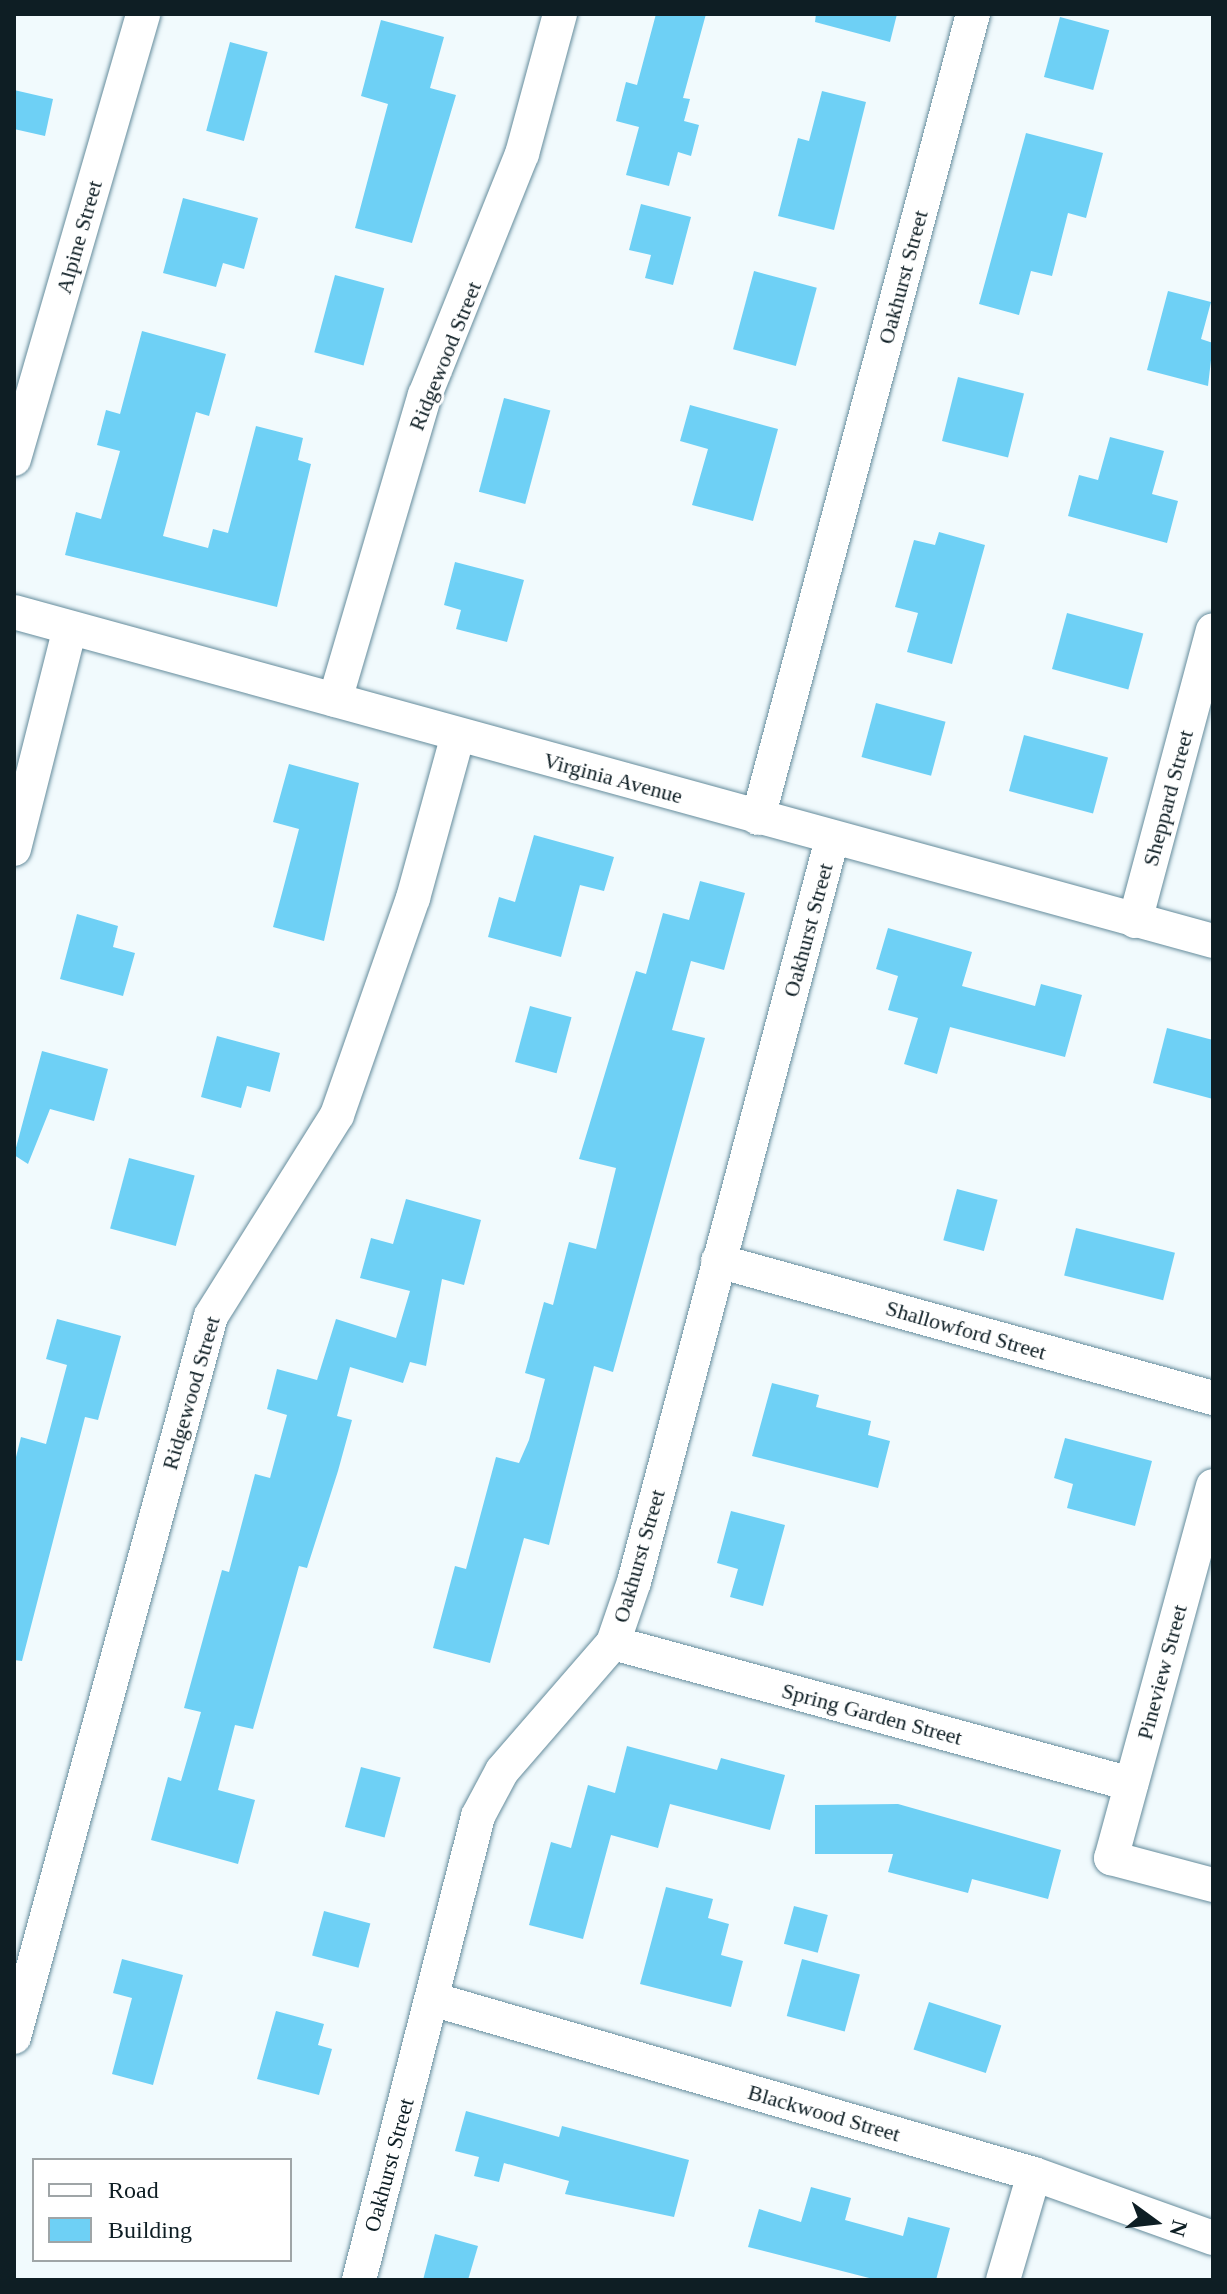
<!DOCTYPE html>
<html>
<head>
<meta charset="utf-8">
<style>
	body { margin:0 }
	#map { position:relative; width:1227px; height:2294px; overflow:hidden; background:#f1fafd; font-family:"Times New Roman",serif }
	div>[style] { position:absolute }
	.building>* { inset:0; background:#6ed0f5; transform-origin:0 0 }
	.roads { filter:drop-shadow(0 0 2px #658c9c) drop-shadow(0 0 2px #658c9c) }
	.street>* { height:34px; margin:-17px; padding:0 17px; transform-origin:17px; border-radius:17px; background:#fff }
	span { translate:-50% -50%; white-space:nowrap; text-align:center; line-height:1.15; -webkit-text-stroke:6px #fff; paint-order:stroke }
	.street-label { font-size:22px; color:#0e1e24 }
	.frame { position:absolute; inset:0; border:16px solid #0e1e24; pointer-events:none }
	.legend { position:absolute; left:32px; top:2158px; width:260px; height:104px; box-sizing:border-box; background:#fff; border:2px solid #9fa5a7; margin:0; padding:10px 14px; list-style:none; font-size:24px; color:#0e1e24 }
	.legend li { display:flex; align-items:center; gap:16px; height:40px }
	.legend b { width:40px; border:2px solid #9fa5a7 }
	.north { position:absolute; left:1115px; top:2182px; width:80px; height:80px; -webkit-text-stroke:6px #fff; paint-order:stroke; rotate:105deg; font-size:22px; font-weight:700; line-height:32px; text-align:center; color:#0e1e24 }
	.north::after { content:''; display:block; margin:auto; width:28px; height:36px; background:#0e1e24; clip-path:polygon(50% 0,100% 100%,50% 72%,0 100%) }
</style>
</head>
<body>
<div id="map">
	<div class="building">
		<i style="clip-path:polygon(656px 14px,706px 14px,683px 98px,690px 99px,684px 121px,699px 125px,691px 156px,678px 152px,669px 186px,626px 175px,639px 127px,616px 121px,626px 82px,637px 85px)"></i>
		<i style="clip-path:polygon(816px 14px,897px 14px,890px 42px,815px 22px)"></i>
		<i style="left:1060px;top:17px;width:51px;height:62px;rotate:15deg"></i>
		<i style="clip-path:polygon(381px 20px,444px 37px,430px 88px,456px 95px,412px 243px,355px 228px,388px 104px,361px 96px)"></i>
		<i style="left:230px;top:42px;width:39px;height:92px;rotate:15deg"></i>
		<i style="clip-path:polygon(14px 90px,53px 99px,45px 136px,14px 129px)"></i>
		<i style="clip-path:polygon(822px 91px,866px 102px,834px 230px,778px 216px,798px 138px,809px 141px)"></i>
		<i style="clip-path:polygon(1026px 133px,1103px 153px,1086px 218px,1068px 213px,1052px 276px,1031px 271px,1019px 315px,979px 304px)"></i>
		<i style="clip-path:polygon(183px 198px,258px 218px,244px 269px,223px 263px,216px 287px,163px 273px)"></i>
		<i style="clip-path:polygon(641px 204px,691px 217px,673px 285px,645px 278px,651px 255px,629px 250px)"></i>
		<i style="left:754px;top:271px;width:65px;height:81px;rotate:15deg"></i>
		<i style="left:335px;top:275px;width:51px;height:80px;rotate:15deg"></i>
		<i style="clip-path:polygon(1168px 291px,1211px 302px,1201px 339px,1213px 343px,1208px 386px,1147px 370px)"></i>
		<i style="clip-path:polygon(142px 331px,226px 354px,209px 416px,196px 412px,163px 536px,208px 548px,213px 529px,228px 533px,256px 426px,303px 438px,298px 460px,311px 464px,277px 607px,65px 555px,76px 512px,101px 519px,120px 451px,97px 445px,106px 410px,120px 414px)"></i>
		<i style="left:958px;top:377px;width:68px;height:66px;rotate:14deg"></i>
		<i style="left:504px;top:398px;width:48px;height:97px;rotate:15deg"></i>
		<i style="clip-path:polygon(690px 405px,778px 429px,753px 521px,692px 505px,708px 449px,680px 441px)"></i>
		<i style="clip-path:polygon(1110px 437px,1164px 451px,1152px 494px,1178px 501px,1167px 543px,1068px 516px,1079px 475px,1098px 480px)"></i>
		<i style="clip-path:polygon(939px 532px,985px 545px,952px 664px,907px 652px,918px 613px,895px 607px,914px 540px,935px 545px)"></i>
		<i style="clip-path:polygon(455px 562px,524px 580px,507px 642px,456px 629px,461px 610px,444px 605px)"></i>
		<i style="left:1067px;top:613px;width:79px;height:58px;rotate:15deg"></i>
		<i style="left:876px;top:703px;width:72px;height:56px;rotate:15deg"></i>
		<i style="left:1024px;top:735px;width:87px;height:58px;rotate:15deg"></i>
		<i style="clip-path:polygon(289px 764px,359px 783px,324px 941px,273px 927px,299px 829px,273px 822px)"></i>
		<i style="clip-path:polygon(534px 835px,614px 857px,604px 891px,580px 885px,561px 957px,488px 937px,499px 897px,515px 902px)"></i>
		<i style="clip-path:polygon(700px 881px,745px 893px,724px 970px,691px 961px,672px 1030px,705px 1038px,613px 1372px,594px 1366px,549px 1545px,524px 1538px,490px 1663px,433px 1648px,455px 1566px,466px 1569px,496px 1457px,519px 1463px,529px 1440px,545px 1379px,525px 1373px,544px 1302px,553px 1305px,569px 1242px,596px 1249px,616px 1168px,579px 1159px,636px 971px,646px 974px,663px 913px,689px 920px)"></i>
		<i style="clip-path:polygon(77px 914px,118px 926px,113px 947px,135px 953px,123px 996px,60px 979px)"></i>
		<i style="clip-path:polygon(888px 928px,972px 952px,962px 986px,1035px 1006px,1041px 984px,1082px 995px,1065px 1057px,950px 1027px,937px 1074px,904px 1064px,918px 1018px,888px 1010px,898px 976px,876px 969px)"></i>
		<i style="left:530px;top:1006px;width:43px;height:58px;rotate:15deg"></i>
		<i style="clip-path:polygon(1167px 1028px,1213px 1040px,1213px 1099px,1153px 1083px)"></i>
		<i style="clip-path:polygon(217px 1036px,280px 1053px,270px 1092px,247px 1086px,241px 1108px,201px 1097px)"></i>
		<i style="clip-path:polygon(42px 1051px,108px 1069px,94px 1121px,50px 1109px,28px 1164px,14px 1155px)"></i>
		<i style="left:129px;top:1158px;width:68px;height:73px;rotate:15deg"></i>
		<i style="left:957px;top:1189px;width:42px;height:53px;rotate:15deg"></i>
		<i style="clip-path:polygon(406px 1199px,481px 1220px,464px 1285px,442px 1279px,426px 1366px,410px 1362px,403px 1383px,350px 1367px,337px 1416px,352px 1420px,338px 1471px,307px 1568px,299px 1566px,253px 1729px,235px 1725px,218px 1790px,255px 1800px,238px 1864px,151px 1840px,168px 1777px,181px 1781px,201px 1712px,184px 1708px,222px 1570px,229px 1572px,255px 1474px,270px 1478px,287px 1415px,267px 1409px,277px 1369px,317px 1380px,336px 1319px,396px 1338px,410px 1291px,360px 1278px,371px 1238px,393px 1244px)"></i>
		<i style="left:1076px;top:1228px;width:102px;height:49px;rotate:14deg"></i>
		<i style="clip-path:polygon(57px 1319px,121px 1336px,98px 1420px,85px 1417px,22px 1661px,14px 1660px,14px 1465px,21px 1437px,46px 1444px,67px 1365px,46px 1359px)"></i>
		<i style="clip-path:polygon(772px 1383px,819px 1395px,816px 1407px,871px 1421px,868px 1435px,890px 1441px,878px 1488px,752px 1456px)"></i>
		<i style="clip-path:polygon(1065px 1438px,1152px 1461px,1135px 1526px,1067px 1508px,1073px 1484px,1054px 1478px)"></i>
		<i style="clip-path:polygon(731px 1511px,785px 1525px,763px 1606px,730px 1597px,738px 1569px,717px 1563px)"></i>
		<i style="clip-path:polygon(627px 1746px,717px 1770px,721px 1758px,785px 1775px,770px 1830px,670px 1804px,658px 1848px,611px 1835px,583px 1939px,529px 1925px,551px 1842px,571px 1848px,588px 1785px,615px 1793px)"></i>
		<i style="left:361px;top:1767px;width:41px;height:62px;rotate:15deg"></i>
		<i style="clip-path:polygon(898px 1804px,1061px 1850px,1048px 1899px,972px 1879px,968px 1893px,888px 1872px,893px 1854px,815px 1854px,815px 1805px)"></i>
		<i style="clip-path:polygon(666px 1887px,713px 1899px,708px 1918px,729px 1924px,721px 1955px,743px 1961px,731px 2007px,640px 1984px)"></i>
		<i style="left:794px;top:1906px;width:35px;height:39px;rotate:15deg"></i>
		<i style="left:324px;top:1911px;width:48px;height:46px;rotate:15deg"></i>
		<i style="clip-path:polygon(122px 1959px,183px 1975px,153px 2085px,112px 2074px,132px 1998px,113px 1993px)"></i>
		<i style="left:802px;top:1959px;width:60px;height:59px;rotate:15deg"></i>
		<i style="left:929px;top:2002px;width:76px;height:50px;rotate:18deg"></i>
		<i style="clip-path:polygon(276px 2011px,324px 2024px,318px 2045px,332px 2049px,319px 2095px,257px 2079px)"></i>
		<i style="clip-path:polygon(466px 2111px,559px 2137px,562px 2126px,689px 2160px,674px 2217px,565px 2194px,569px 2181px,504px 2163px,499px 2182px,474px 2176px,479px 2157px,455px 2151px)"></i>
		<i style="clip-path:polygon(811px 2187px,851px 2198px,845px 2220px,903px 2236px,908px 2217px,950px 2228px,936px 2280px,877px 2280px,748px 2247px,759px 2209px,801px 2222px)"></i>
		<i style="clip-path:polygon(435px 2234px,478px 2246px,468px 2280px,423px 2280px)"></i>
	</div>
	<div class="roads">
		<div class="street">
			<i style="left:14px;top:459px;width:463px;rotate:-73.8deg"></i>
			<i style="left:14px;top:612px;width:1243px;rotate:15.34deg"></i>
			<i style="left:335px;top:700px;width:318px;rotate:-73.6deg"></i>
			<i style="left:425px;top:395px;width:260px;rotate:-68.1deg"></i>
			<i style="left:522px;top:154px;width:145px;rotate:-74.8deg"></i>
			<i style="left:758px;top:818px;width:832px;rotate:-75.03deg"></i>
			<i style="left:14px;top:849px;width:228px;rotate:-75.8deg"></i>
			<i style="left:1135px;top:921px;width:301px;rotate:-75deg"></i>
			<i style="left:718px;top:1261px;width:514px;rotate:15.47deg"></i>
			<i style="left:1213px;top:1486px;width:386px;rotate:105.3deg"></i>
			<i style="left:1111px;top:1858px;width:106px;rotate:14.8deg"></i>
			<i style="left:613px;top:1643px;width:537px;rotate:15.23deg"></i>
			<i style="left:432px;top:1999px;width:627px;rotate:16.21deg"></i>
			<i style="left:1034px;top:2174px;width:190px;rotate:19.7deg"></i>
			<i style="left:14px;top:2037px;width:747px;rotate:-74.72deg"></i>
			<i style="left:211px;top:1316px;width:237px;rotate:-57.9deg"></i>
			<i style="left:337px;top:1115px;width:230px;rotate:-70.7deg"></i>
			<i style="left:413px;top:898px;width:169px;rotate:-74.6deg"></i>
			<i style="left:359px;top:2280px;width:479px;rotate:-75.6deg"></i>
			<i style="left:478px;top:1816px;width:51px;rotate:-61.9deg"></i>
			<i style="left:502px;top:1771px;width:169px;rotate:-49.1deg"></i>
			<i style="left:613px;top:1643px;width:65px;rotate:-71deg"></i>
			<i style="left:634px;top:1582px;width:769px;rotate:-75.08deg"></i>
			<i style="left:1003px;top:2280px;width:110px;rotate:-73.7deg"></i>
		</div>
	</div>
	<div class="street-label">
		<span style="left:79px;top:237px;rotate:-74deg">Alpine Street</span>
		<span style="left:903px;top:277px;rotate:-75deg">Oakhurst Street</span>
		<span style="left:445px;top:356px;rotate:-68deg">Ridgewood Street</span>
		<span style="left:613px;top:778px;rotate:15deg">Virginia Avenue</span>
		<span style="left:1168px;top:798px;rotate:-75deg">Sheppard Street</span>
		<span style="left:808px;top:930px;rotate:-75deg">Oakhurst Street</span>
		<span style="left:966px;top:1330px;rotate:16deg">Shallowford Street</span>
		<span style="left:191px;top:1393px;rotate:-74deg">Ridgewood Street</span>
		<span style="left:639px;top:1556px;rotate:-74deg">Oakhurst Street</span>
		<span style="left:1162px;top:1672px;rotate:-75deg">Pineview Street</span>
		<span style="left:872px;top:1714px;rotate:15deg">Spring Garden Street</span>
		<span style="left:824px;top:2113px;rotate:16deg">Blackwood Street</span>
		<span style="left:389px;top:2165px;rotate:-75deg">Oakhurst Street</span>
	</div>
	<div class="frame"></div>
	<ul class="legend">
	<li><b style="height:10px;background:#fff"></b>Road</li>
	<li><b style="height:22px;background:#6ed0f5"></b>Building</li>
	</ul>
	<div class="north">N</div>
</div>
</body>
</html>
